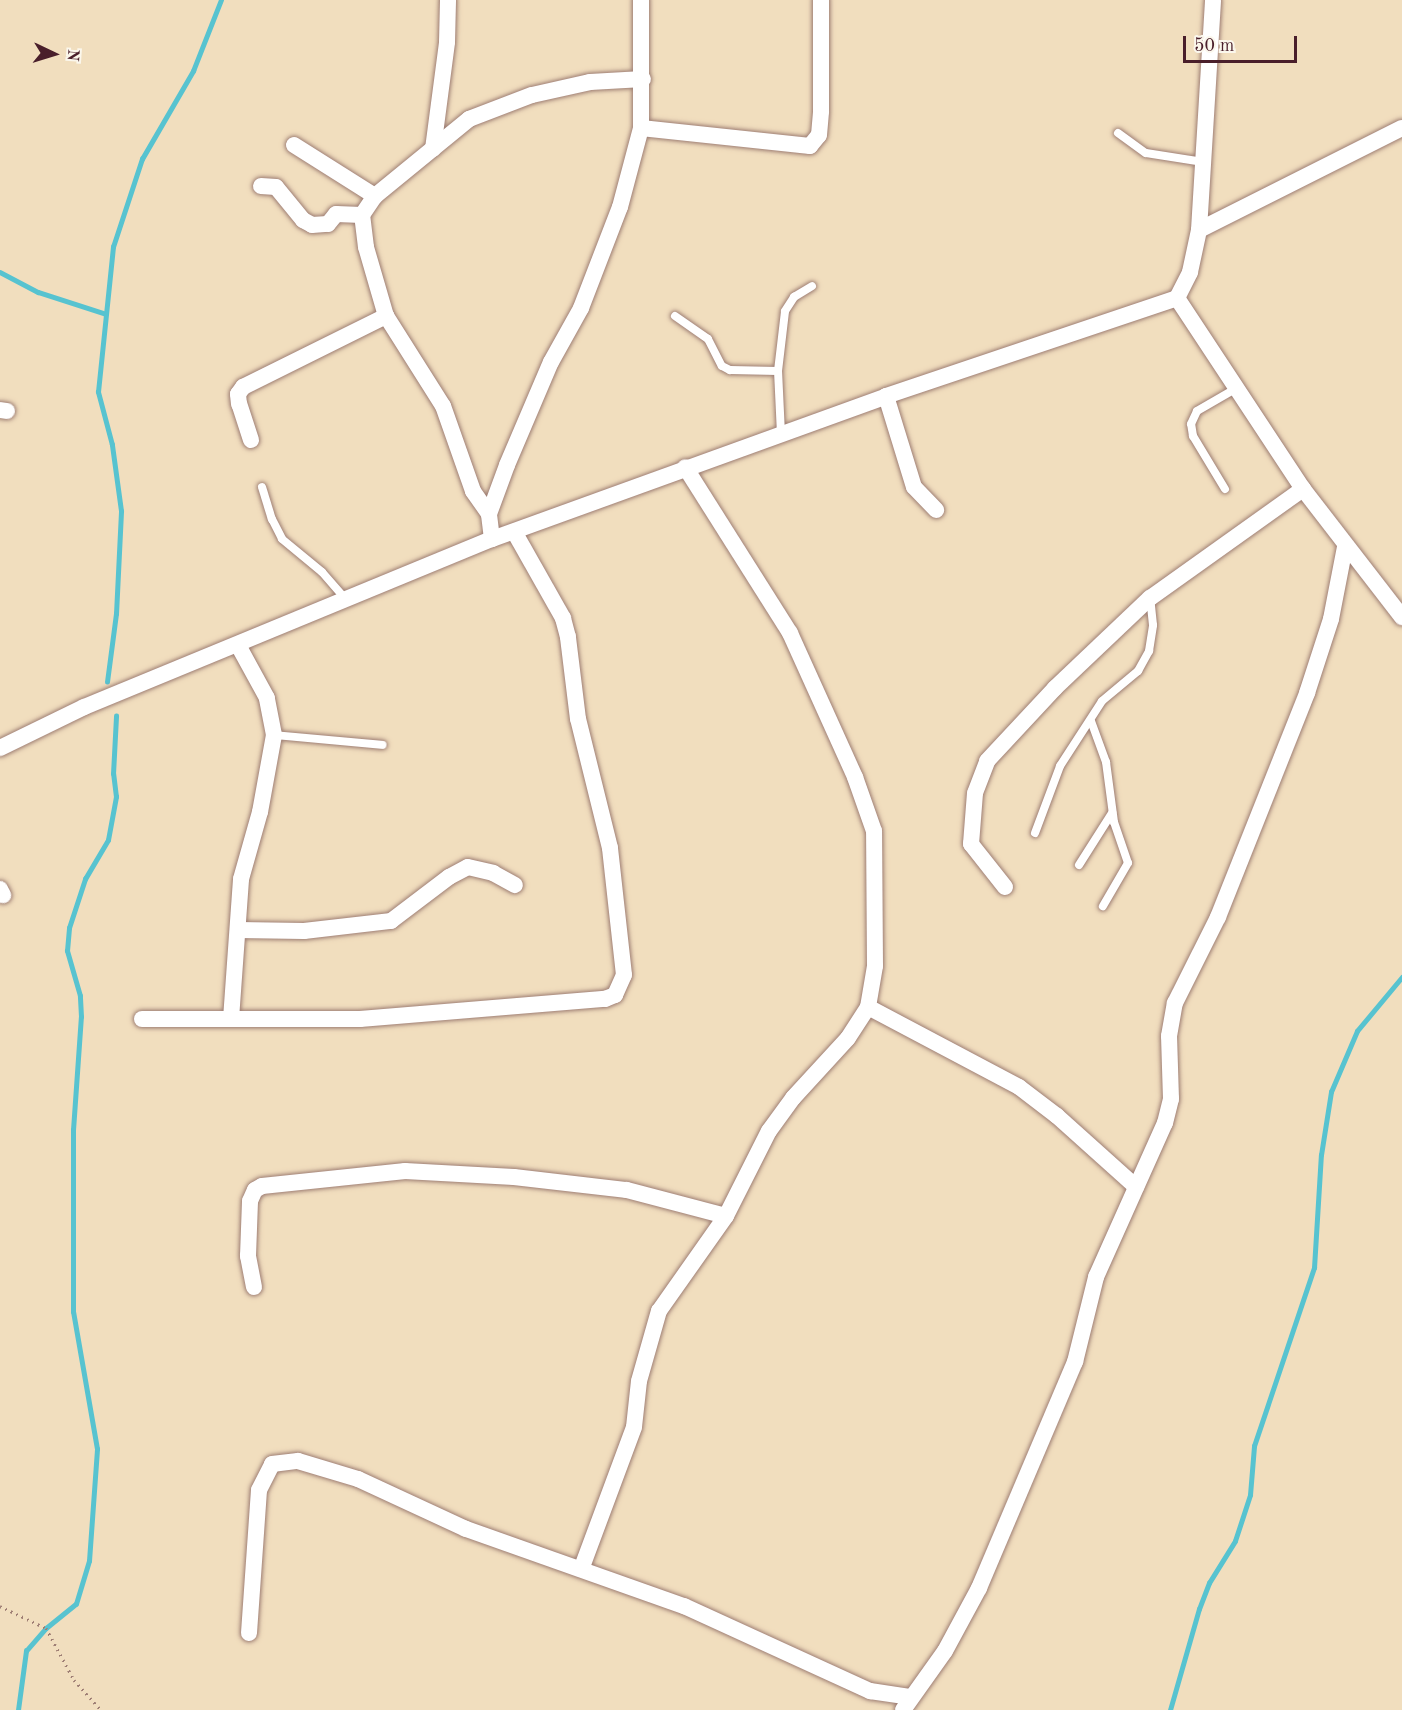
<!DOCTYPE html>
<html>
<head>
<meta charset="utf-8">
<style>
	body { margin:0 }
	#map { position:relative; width:1402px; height:1710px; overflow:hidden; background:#f1debe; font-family:"Old Standard TT",serif }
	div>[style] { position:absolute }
	.stream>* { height:4.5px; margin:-2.25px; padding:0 2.25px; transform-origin:2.25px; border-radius:2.25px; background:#57c3d0 }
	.path>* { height:3px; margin-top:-1.5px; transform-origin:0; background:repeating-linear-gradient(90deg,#9e7e74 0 1.5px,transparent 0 6px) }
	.roads { filter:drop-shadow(0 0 2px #9e7e74) drop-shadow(0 0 2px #9e7e74) }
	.service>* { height:8px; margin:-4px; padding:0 4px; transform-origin:4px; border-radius:4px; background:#fff }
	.minor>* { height:16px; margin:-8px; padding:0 8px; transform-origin:8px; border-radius:8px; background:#fff }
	span { translate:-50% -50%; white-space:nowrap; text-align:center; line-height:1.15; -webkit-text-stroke:4.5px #fbf7ec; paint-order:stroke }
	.north { position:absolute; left:24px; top:24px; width:60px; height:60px; -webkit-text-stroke:4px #fbf7ec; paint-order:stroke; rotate:94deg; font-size:16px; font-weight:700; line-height:24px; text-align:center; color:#4a1f2b }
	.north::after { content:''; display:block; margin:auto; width:21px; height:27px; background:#4a1f2b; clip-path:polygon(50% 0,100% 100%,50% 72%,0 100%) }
	.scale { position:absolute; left:1183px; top:36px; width:114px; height:27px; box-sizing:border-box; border:3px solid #4a1f2b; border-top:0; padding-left:8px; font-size:18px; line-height:21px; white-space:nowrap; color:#4a1f2b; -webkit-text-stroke:4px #fbf7ec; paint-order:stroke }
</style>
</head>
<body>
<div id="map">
	<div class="stream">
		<i style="left:0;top:272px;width:43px;rotate:27.8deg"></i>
		<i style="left:38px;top:292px;width:71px;rotate:17.9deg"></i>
		<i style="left:107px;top:682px;width:69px;rotate:-82.5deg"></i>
		<i style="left:116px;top:614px;width:103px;rotate:-87.2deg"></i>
		<i style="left:121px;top:511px;width:67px;rotate:-97.8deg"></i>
		<i style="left:112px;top:445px;width:55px;rotate:-104.8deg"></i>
		<i style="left:98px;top:392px;width:146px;rotate:-84.1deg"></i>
		<i style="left:113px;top:247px;width:93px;rotate:-71.8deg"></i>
		<i style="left:142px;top:159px;width:102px;rotate:-59.9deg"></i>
		<i style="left:193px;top:71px;width:76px;rotate:-68.5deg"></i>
		<i style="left:18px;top:1710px;width:60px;rotate:-82.3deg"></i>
		<i style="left:26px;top:1651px;width:30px;rotate:-49deg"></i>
		<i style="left:46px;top:1628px;width:38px;rotate:-39deg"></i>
		<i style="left:76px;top:1604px;width:45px;rotate:-73.2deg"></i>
		<i style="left:89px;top:1561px;width:112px;rotate:-85.9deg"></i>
		<i style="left:97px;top:1449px;width:139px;rotate:-99.9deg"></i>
		<i style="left:73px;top:1312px;width:182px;rotate:-90deg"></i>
		<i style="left:73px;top:1130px;width:113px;rotate:-86deg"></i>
		<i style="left:81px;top:1017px;width:21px;rotate:-93deg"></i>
		<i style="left:80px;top:996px;width:47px;rotate:-106.1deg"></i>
		<i style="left:67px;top:951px;width:23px;rotate:-85deg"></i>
		<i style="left:69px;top:928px;width:52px;rotate:-71.9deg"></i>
		<i style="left:85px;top:879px;width:45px;rotate:-59.5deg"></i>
		<i style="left:108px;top:840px;width:44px;rotate:-79.5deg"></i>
		<i style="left:116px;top:797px;width:23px;rotate:-97deg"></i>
		<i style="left:113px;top:774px;width:58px;rotate:-87deg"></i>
		<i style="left:1170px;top:1710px;width:105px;rotate:-74deg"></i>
		<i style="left:1199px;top:1609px;width:28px;rotate:-69deg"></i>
		<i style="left:1209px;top:1583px;width:49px;rotate:-58.2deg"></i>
		<i style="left:1235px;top:1541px;width:48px;rotate:-71.9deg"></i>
		<i style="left:1250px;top:1495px;width:49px;rotate:-85.3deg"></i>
		<i style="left:1254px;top:1446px;width:188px;rotate:-71.4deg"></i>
		<i style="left:1314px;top:1268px;width:113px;rotate:-86.5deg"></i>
		<i style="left:1321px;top:1155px;width:64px;rotate:-81deg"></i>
		<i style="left:1331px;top:1092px;width:66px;rotate:-66.9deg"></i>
		<i style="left:1357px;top:1031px;width:70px;rotate:-50.2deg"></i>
	</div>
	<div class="path">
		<i style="left:0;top:1606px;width:51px;rotate:25.6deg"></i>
		<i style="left:46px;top:1628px;width:59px;rotate:61.7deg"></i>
		<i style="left:74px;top:1680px;width:40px;rotate:48deg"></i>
	</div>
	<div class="roads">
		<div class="service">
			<i style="left:1118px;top:133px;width:34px;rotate:36deg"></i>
			<i style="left:1146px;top:153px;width:58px;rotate:9deg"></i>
			<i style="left:675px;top:316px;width:40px;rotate:34.9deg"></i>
			<i style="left:708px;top:339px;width:30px;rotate:63deg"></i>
			<i style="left:722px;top:366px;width:9px;rotate:27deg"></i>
			<i style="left:730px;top:370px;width:48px;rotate:1.2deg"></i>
			<i style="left:781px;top:434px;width:63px;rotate:-92.7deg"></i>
			<i style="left:778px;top:371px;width:60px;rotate:-83.3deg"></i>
			<i style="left:785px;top:311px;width:17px;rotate:-57deg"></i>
			<i style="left:794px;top:297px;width:21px;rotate:-31deg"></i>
			<i style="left:262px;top:487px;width:34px;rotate:73deg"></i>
			<i style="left:272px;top:519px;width:22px;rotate:63deg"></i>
			<i style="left:282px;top:539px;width:52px;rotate:39.5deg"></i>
			<i style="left:322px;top:572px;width:37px;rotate:49deg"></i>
			<i style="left:1225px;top:489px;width:62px;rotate:-121.1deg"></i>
			<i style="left:1193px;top:436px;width:12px;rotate:-99deg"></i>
			<i style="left:1191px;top:424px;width:14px;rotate:-65deg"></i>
			<i style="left:1197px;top:411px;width:44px;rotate:-30.1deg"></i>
			<i style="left:1091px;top:721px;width:44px;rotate:69.9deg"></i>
			<i style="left:1106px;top:762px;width:61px;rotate:82.4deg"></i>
			<i style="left:1114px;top:822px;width:43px;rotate:71.1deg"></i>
			<i style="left:1128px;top:863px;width:50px;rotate:120.2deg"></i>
			<i style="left:274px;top:735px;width:109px;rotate:5.2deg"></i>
			<i style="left:1035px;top:833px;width:72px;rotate:-69.5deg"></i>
			<i style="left:1060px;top:766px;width:77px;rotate:-57.1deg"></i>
			<i style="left:1102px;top:701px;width:47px;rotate:-39.8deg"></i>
			<i style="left:1138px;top:671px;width:23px;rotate:-61deg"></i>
			<i style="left:1149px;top:651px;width:26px;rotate:-81deg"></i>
			<i style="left:1153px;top:625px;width:27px;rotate:-96deg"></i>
			<i style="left:1079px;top:865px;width:62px;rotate:-57.6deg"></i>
		</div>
		<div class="minor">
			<i style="left:641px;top:128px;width:170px;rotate:6.1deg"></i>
			<i style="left:810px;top:146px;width:14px;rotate:-51deg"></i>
			<i style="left:819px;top:135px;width:24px;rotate:-85deg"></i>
			<i style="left:821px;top:111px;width:111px;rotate:-90deg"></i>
			<i style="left:294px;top:145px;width:96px;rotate:32.2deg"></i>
			<i style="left:433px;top:149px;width:108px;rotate:-82.5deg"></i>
			<i style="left:447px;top:42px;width:42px;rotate:-88.6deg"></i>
			<i style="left:261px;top:186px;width:15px;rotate:4deg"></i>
			<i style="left:276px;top:187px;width:43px;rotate:50.7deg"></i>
			<i style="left:303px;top:220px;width:10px;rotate:29deg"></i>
			<i style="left:312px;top:225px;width:16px;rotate:-4deg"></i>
			<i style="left:328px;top:224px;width:13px;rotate:-51deg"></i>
			<i style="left:336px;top:214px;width:26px;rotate:2deg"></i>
			<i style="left:1199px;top:230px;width:227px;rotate:-26.7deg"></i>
			<i style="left:1177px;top:298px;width:229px;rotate:56.6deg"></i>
			<i style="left:1303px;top:489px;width:162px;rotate:52.3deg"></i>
			<i style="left:886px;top:396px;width:95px;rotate:72.9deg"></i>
			<i style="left:914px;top:487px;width:32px;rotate:46deg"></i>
			<i style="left:0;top:410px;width:7px;rotate:8deg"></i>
			<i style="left:251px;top:440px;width:38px;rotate:-108deg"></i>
			<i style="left:239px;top:404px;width:10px;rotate:-96deg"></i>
			<i style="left:238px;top:394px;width:9px;rotate:-54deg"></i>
			<i style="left:243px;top:387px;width:160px;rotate:-26.4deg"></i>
			<i style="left:489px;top:514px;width:28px;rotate:-125deg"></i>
			<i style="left:473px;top:491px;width:90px;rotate:-109.4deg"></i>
			<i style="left:443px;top:406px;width:107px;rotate:-122.3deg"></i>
			<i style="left:386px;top:316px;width:72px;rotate:-106.2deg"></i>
			<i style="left:366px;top:247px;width:32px;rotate:-97deg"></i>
			<i style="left:362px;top:215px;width:23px;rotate:-56deg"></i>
			<i style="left:375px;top:196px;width:122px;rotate:-39.3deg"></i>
			<i style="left:469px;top:119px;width:67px;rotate:-20.9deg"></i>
			<i style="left:532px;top:95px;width:59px;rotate:-12.6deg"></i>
			<i style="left:590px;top:82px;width:53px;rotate:-3.2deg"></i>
			<i style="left:492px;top:539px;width:25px;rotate:-97deg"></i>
			<i style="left:489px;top:514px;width:52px;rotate:-69.8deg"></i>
			<i style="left:507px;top:465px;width:112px;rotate:-66.9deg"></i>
			<i style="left:551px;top:362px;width:62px;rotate:-60.9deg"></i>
			<i style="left:581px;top:308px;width:108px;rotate:-68.9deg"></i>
			<i style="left:620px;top:207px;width:82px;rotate:-75.1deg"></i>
			<i style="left:641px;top:128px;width:128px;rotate:-90deg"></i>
			<i style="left:0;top:748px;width:93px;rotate:-26deg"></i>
			<i style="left:84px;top:707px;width:441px;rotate:-22.4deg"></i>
			<i style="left:492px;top:539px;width:419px;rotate:-19.9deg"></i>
			<i style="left:886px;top:396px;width:307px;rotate:-18.6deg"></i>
			<i style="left:1177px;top:298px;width:29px;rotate:-63deg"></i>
			<i style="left:1190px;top:272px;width:43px;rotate:-77.9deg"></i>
			<i style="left:1199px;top:230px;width:230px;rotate:-86.5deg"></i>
			<i style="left:1005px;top:887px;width:55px;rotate:-128.3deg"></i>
			<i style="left:971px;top:844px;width:51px;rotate:-85.5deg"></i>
			<i style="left:975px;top:793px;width:34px;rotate:-69deg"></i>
			<i style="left:987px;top:761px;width:100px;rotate:-47deg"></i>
			<i style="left:1055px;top:688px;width:131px;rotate:-43.5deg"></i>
			<i style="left:1150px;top:598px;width:188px;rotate:-35.5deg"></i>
			<i style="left:0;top:889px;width:7px;rotate:63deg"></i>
			<i style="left:238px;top:930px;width:66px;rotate:0.9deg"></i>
			<i style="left:304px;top:931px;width:88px;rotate:-6.6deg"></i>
			<i style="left:391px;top:921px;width:73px;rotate:-37.2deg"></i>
			<i style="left:449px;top:877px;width:21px;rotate:-28deg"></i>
			<i style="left:468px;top:867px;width:26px;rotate:13deg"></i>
			<i style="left:493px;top:873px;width:25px;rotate:29deg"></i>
			<i style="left:868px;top:1007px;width:171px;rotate:27.9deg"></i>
			<i style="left:1019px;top:1087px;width:48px;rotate:37.3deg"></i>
			<i style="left:1057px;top:1116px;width:106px;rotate:41.9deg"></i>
			<i style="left:142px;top:1019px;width:218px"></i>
			<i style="left:360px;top:1019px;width:246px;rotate:-4.7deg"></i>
			<i style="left:605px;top:999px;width:11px;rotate:-22deg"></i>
			<i style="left:615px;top:995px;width:22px;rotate:-66deg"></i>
			<i style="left:624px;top:975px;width:128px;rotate:-96.3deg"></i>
			<i style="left:610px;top:848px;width:133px;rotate:-103.9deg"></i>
			<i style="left:578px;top:719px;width:83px;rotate:-97deg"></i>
			<i style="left:568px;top:637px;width:20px;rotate:-105deg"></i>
			<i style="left:563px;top:618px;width:98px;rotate:-119.5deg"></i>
			<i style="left:231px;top:1019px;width:140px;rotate:-85.9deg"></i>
			<i style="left:241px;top:879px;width:70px;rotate:-74.2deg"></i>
			<i style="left:260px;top:812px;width:78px;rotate:-79.7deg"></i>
			<i style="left:274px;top:735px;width:38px;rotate:-101deg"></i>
			<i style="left:267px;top:698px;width:60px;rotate:-118.7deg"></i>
			<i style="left:254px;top:1287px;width:32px;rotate:-101deg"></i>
			<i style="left:248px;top:1256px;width:55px;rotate:-87.9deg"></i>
			<i style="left:250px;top:1201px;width:12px;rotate:-66deg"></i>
			<i style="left:255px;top:1190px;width:8px;rotate:-30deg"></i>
			<i style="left:262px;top:1186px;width:144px;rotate:-6deg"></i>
			<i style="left:405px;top:1171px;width:109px;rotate:3.2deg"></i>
			<i style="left:514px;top:1177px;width:114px;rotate:6.6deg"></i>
			<i style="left:627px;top:1190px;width:102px;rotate:14.7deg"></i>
			<i style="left:582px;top:1567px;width:149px;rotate:-69.6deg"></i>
			<i style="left:634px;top:1427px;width:46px;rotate:-83.8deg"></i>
			<i style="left:639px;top:1381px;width:73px;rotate:-74.1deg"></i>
			<i style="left:659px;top:1311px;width:116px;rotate:-54.8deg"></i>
			<i style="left:726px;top:1216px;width:95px;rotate:-63.2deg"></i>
			<i style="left:769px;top:1131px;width:41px;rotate:-54deg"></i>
			<i style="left:793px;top:1098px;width:81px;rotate:-47.5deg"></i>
			<i style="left:848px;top:1038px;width:37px;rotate:-57deg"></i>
			<i style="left:868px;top:1007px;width:42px;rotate:-80.3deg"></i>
			<i style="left:875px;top:966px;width:135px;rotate:-90.4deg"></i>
			<i style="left:874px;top:831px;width:57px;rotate:-109.4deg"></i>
			<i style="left:855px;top:777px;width:158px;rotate:-114.3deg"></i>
			<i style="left:790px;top:633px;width:196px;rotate:-122.3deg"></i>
			<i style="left:249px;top:1633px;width:143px;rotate:-86deg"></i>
			<i style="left:259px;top:1490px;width:29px;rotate:-63deg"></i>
			<i style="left:272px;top:1464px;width:26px;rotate:-7deg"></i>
			<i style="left:298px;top:1461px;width:63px;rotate:16.7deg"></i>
			<i style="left:358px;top:1479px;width:119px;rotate:24.8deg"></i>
			<i style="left:466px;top:1529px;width:231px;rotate:19.5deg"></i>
			<i style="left:684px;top:1606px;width:205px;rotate:24.6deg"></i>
			<i style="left:870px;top:1691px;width:40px;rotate:8.5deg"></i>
			<i style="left:903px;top:1710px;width:72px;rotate:-54.6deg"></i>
			<i style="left:945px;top:1651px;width:72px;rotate:-61.6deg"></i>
			<i style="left:979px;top:1588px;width:246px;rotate:-67deg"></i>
			<i style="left:1075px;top:1362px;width:88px;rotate:-76.1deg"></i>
			<i style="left:1096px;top:1277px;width:169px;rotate:-65.9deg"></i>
			<i style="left:1165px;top:1123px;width:25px;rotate:-76deg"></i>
			<i style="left:1171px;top:1099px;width:63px;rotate:-91.8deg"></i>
			<i style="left:1169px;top:1036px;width:34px;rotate:-80deg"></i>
			<i style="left:1175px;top:1003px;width:96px;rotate:-63.4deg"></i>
			<i style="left:1218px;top:917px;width:241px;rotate:-68.3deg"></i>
			<i style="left:1307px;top:693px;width:78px;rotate:-72deg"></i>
			<i style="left:1331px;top:619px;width:73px;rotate:-79deg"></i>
		</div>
	</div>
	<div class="north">N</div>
	<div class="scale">50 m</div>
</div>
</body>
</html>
